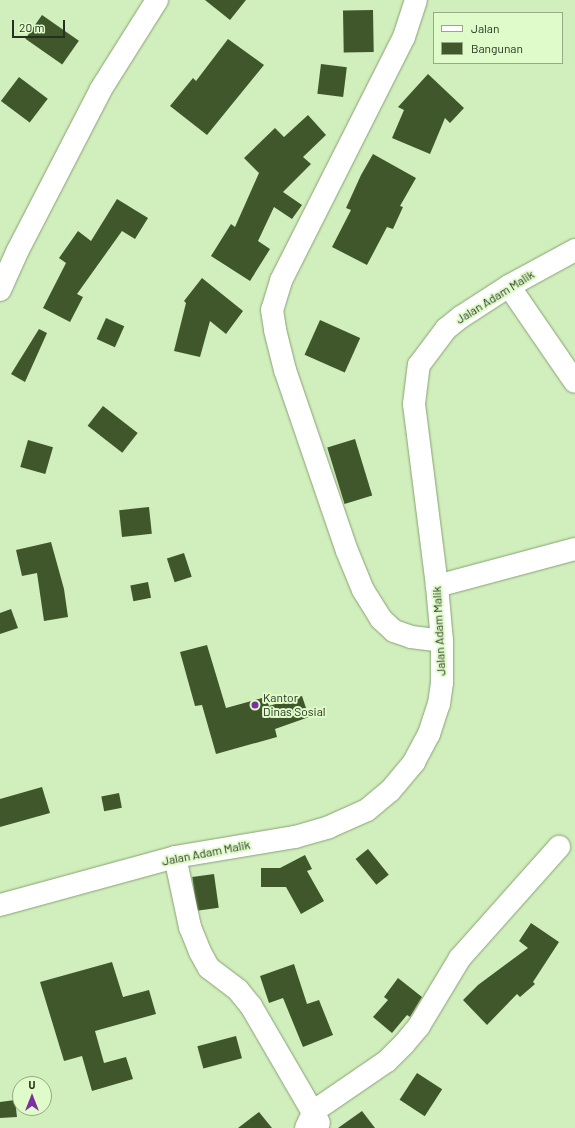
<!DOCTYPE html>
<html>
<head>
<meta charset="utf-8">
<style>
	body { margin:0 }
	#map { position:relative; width:575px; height:1128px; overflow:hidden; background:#d1eebd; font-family:Barlow,sans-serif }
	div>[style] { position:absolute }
	.building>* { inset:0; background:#40572c; transform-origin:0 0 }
	.roads { filter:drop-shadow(0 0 1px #88a274) drop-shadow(0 0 1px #88a274) }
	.minor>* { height:22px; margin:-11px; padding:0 11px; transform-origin:11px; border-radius:11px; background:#fff }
	.highway>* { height:22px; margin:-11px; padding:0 11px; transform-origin:11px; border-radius:11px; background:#fff }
	.dots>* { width:11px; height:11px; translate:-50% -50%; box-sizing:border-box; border:2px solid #dffbca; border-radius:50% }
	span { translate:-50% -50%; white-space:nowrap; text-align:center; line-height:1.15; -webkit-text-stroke:4px #dffbca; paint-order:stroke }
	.street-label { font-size:12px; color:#26301e }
	.poi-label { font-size:12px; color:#26301e }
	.left { translate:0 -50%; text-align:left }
	.legend { position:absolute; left:433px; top:12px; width:130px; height:52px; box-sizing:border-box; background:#dffbca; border:1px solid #95aa85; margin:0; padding:5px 7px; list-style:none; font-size:12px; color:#26301e }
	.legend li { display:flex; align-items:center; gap:8px; height:20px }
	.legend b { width:20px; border:1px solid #95aa85 }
	.north { position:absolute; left:12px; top:1076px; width:40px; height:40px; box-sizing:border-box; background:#dffbca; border:1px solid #95aa85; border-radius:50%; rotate:0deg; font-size:11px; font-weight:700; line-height:16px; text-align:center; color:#26301e }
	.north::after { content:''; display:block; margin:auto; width:14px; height:18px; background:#7b2fa1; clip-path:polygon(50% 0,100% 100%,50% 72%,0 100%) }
	.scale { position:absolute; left:12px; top:20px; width:53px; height:18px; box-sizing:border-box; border:2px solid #26301e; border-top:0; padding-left:5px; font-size:12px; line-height:14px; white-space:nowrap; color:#26301e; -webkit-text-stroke:3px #dffbca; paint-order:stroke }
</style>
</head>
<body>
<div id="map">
	<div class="building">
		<i style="clip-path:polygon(205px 0,246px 0,230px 20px)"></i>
		<i style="left:373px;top:10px;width:42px;height:30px;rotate:89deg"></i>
		<i style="left:42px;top:15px;width:45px;height:29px;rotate:35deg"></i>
		<i style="clip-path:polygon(228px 39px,264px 65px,207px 135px,170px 106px,193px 78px,196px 81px)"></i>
		<i style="left:321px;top:64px;width:26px;height:30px;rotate:7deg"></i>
		<i style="clip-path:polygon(428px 74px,464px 108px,450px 123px,445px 118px,430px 154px,392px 138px,404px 110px,398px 107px)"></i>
		<i style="left:19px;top:77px;width:36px;height:30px;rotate:37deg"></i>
		<i style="clip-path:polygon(308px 115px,326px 135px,303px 157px,311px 164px,283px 192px,302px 205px,292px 219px,274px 207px,258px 241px,270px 249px,250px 281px,211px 256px,231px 224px,235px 227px,259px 173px,244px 158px,275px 128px,284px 137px)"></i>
		<i style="clip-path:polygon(373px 154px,416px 178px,400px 206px,403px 207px,393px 229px,387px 227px,367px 265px,332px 247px,351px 210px,346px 208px,361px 175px)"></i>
		<i style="clip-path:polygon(117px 199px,148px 218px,135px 239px,122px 231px,77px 294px,83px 297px,70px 322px,43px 308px,66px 263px,59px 258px,78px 231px,91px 241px)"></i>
		<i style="clip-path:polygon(202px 278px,243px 311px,226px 334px,210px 321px,200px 357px,174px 351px,186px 303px,184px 301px)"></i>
		<i style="left:106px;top:318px;width:20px;height:23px;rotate:24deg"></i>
		<i style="left:320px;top:320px;width:44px;height:38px;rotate:24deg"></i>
		<i style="clip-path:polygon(39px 329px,47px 333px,25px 382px,11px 374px)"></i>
		<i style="left:103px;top:406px;width:44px;height:25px;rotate:38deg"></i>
		<i style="left:355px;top:439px;width:59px;height:29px;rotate:73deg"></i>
		<i style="left:28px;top:440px;width:26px;height:28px;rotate:16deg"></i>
		<i style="left:149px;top:507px;width:27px;height:30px;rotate:84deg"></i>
		<i style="clip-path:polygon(51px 542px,64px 589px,68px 617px,44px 621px,37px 573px,22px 576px,16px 550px)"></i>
		<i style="left:184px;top:553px;width:25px;height:18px;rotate:72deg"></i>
		<i style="left:148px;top:582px;width:16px;height:18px;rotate:79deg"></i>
		<i style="clip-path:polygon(11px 609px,18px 628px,0 634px,0 613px)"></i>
		<i style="clip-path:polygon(207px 645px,226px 708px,266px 697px,269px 706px,302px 696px,309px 717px,275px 729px,277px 737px,216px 754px,202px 705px,195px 706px,180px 652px)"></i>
		<i style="clip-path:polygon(42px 787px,50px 813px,0 827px,0 799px)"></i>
		<i style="left:119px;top:793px;width:15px;height:18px;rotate:79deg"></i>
		<i style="left:368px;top:849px;width:33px;height:16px;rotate:51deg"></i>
		<i style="clip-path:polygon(305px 855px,312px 869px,307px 871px,324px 901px,301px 914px,286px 887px,261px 887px,261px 868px,280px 868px)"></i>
		<i style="left:214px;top:874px;width:34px;height:22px;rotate:82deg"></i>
		<i style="clip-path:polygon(531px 923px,559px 942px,533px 982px,535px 984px,520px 997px,517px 994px,487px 1025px,463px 1000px,478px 985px,528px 948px,519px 941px)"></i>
		<i style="clip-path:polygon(112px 962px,123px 997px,149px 990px,156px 1014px,95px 1031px,104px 1063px,126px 1057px,133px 1079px,92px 1091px,82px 1056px,64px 1061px,40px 982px)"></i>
		<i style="clip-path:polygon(294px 964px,307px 1004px,319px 1000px,333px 1035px,303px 1047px,283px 998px,269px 1003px,260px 976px)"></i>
		<i style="clip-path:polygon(398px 978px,422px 997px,410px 1017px,407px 1015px,392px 1033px,373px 1017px,388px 1000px,384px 997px)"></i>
		<i style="left:236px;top:1036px;width:23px;height:40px;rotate:75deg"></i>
		<i style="left:417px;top:1073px;width:30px;height:32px;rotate:33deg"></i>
		<i style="clip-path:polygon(15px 1100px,17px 1117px,0 1118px,0 1102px)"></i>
		<i style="clip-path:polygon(362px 1111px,375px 1128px,338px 1128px)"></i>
		<i style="clip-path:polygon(259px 1112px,272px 1128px,238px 1128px)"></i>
	</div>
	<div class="roads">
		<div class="minor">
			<i style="left:416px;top:0;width:39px;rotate:108deg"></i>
			<i style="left:404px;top:37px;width:273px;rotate:116.8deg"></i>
			<i style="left:281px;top:281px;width:30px;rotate:107deg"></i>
			<i style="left:272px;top:310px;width:20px;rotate:81deg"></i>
			<i style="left:275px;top:330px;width:41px;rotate:76deg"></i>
			<i style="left:285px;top:370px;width:191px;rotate:71.1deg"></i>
			<i style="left:347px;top:551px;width:42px;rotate:67.7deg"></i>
			<i style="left:363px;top:590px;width:34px;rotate:58deg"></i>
			<i style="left:381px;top:619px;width:18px;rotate:43deg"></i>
			<i style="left:394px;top:631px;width:18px;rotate:19deg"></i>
			<i style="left:411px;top:637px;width:31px;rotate:7deg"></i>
			<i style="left:509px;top:286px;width:116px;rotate:55.5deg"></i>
			<i style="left:0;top:290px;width:42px;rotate:-65.9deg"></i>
			<i style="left:17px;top:252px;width:183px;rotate:-62.7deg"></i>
			<i style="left:101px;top:89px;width:105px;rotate:-57.8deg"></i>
			<i style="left:437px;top:586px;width:143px;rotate:-15deg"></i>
			<i style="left:175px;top:857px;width:72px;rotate:77.9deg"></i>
			<i style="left:190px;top:927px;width:27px;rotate:68deg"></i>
			<i style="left:200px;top:952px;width:18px;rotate:61deg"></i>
			<i style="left:209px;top:968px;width:36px;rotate:37deg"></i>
			<i style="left:238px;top:990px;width:21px;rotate:51deg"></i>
			<i style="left:251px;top:1006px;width:135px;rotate:59.8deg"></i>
			<i style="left:306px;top:1128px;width:19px;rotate:-65deg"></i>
			<i style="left:314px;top:1111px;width:88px;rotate:-34.4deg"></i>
			<i style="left:387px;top:1061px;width:24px;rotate:-45deg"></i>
			<i style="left:404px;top:1044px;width:23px;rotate:-50deg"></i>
			<i style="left:419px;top:1026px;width:79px;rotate:-58.9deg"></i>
			<i style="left:460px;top:958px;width:149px;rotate:-48.3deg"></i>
		</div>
		<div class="highway">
			<i style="left:0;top:905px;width:181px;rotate:-15.3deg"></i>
			<i style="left:175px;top:857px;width:122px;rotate:-9.5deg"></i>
			<i style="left:295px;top:837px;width:35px;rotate:-16deg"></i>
			<i style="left:329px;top:827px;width:42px;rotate:-24.1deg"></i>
			<i style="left:367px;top:810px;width:30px;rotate:-40deg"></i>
			<i style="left:390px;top:791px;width:38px;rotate:-50deg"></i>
			<i style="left:414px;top:762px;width:32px;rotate:-62deg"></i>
			<i style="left:429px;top:734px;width:32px;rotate:-72deg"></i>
			<i style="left:439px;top:704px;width:21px;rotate:-82deg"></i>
			<i style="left:442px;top:683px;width:42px;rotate:-90deg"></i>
			<i style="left:442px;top:641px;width:55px;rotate:-95.2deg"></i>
			<i style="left:437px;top:586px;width:183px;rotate:-97.2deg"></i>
			<i style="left:414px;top:404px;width:39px;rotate:-83deg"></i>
			<i style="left:419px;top:365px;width:45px;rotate:-53.1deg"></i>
			<i style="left:446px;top:329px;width:19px;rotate:-39deg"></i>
			<i style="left:461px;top:317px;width:57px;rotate:-32.9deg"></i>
			<i style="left:509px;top:286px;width:75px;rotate:-28.6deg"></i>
		</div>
	</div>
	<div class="dots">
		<i style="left:255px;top:705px;background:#7b2fa1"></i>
	</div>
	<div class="street-label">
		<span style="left:495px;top:297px;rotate:-32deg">Jalan Adam Malik</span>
		<span style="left:439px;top:631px;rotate:-93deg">Jalan Adam Malik</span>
		<span style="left:206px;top:853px;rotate:-11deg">Jalan Adam Malik</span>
	</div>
	<div class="poi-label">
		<span class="left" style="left:263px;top:705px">Kantor<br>Dinas Sosial</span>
	</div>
	<ul class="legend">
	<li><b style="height:5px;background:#fff"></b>Jalan</li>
	<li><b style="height:11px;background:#40572c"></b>Bangunan</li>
	</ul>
	<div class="north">U</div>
	<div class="scale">20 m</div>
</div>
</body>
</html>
